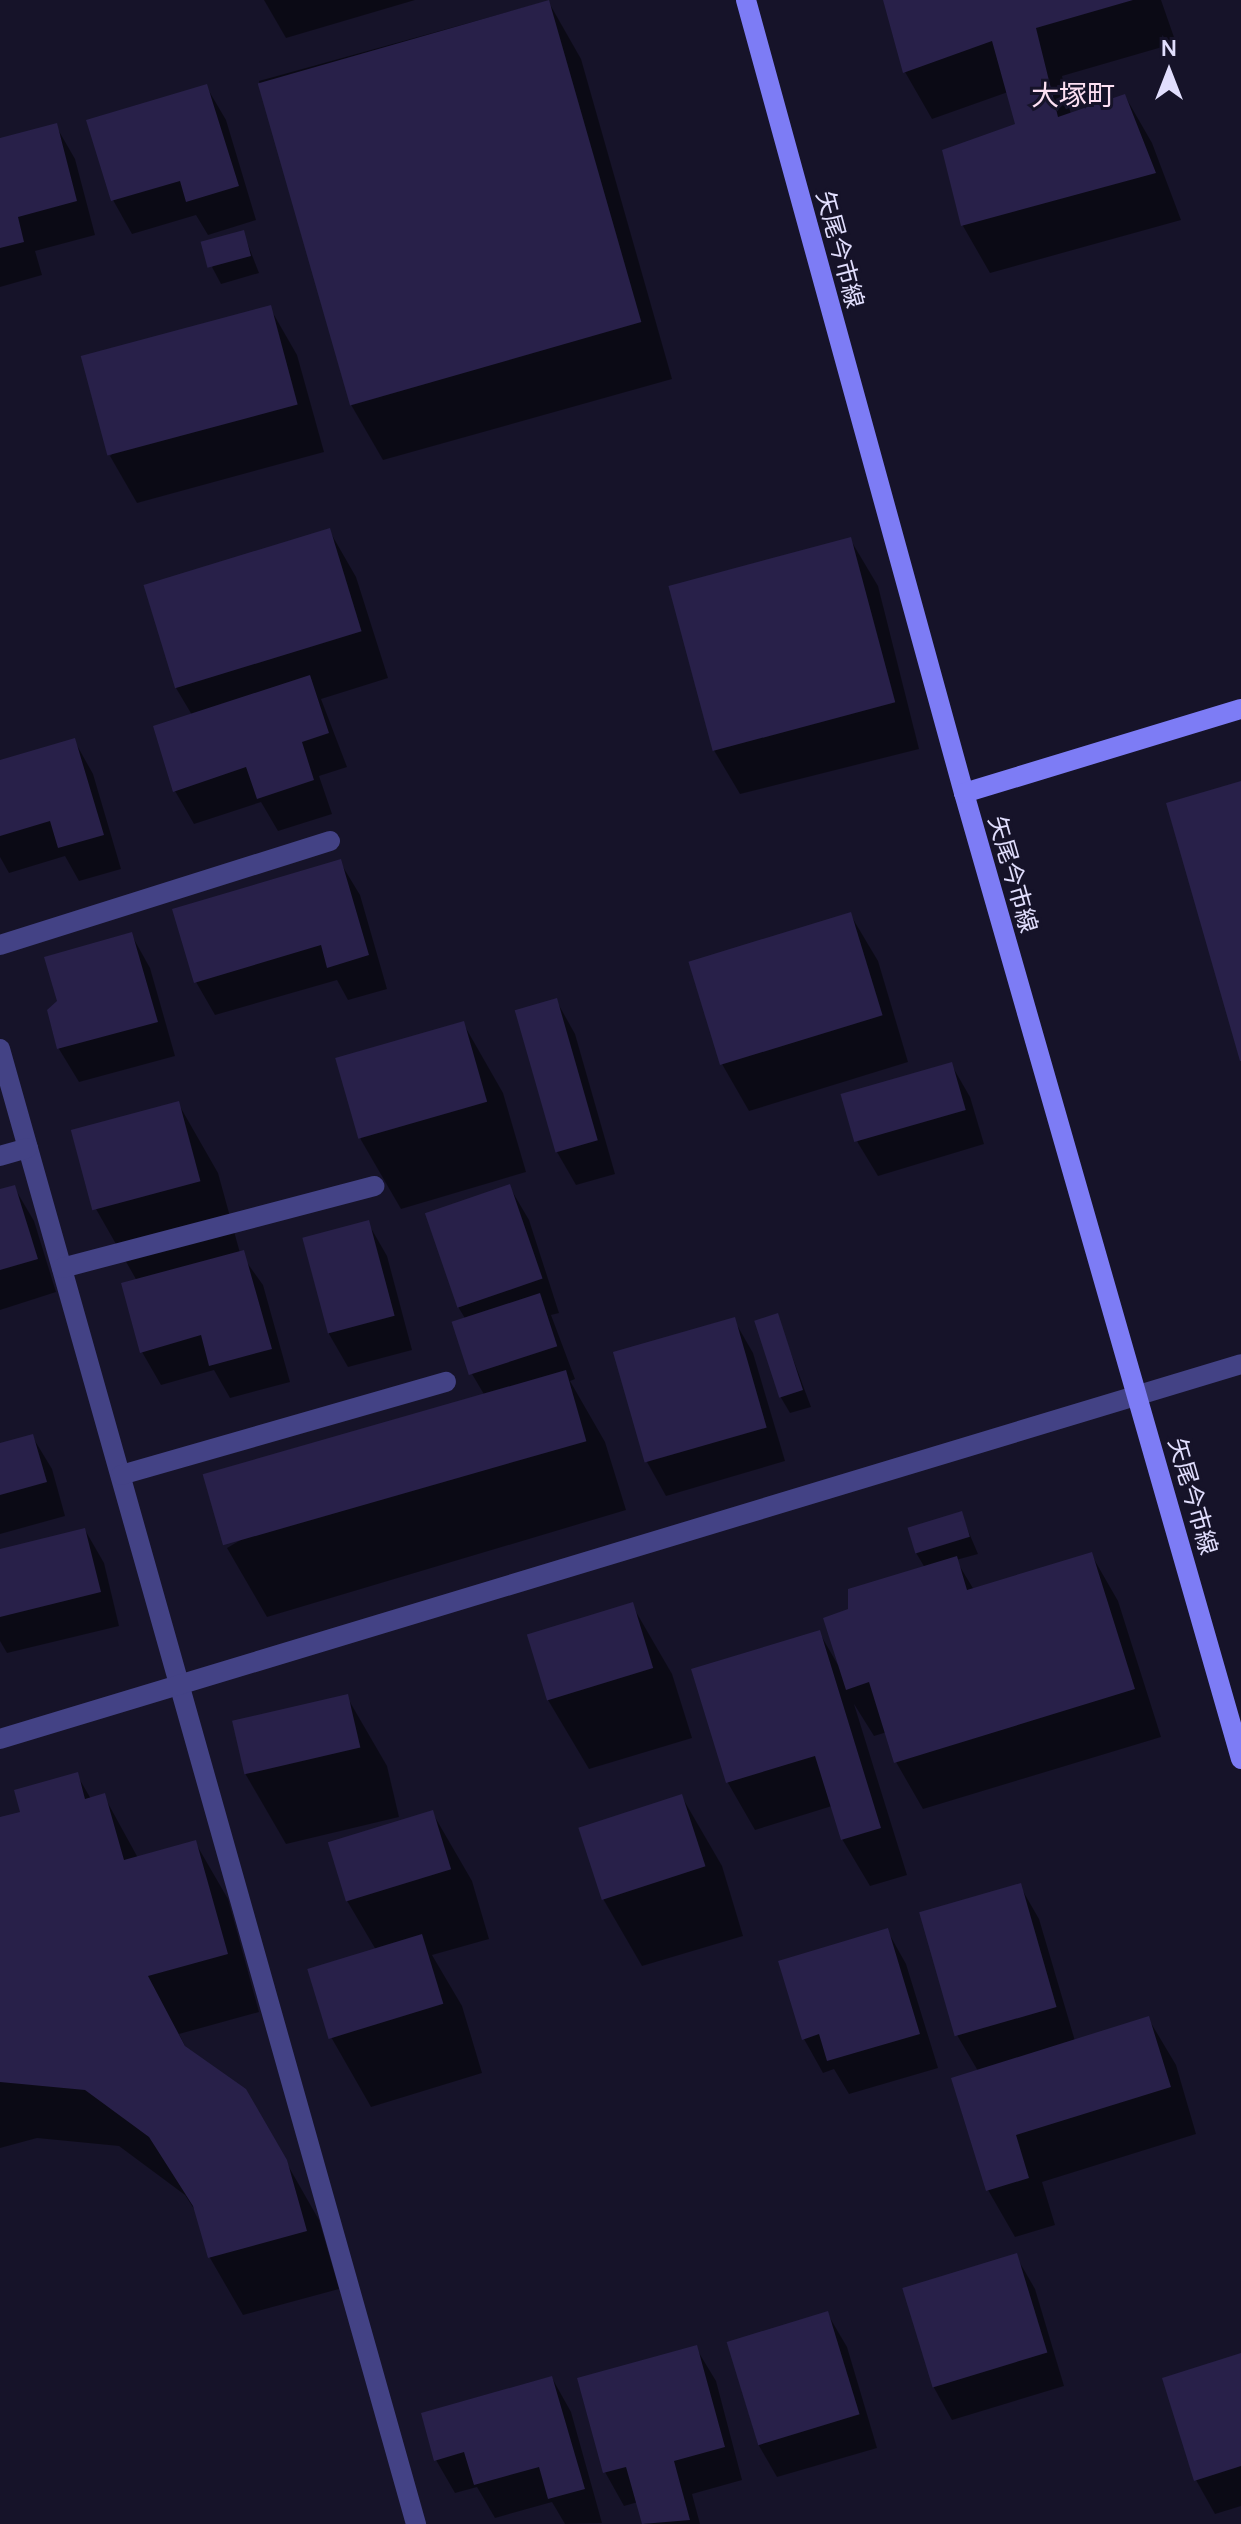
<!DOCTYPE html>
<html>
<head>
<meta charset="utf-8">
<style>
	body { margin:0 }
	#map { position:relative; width:1241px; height:2524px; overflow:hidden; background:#161329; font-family:Manrope,"Noto Sans JP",sans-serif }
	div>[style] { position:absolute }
	.shadow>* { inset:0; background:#0007 }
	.building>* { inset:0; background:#282049; transform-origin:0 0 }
	.street>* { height:20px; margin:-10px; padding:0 10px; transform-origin:10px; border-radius:10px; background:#434285 }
	.secondary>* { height:20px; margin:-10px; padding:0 10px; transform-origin:10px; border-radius:10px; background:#7d7cf5 }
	span { translate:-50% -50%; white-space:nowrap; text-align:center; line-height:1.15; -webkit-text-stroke:6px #161329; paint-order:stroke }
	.street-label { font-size:24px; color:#e1defd }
	.quarter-label { font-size:28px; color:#fde0f3 }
	.north { position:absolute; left:1129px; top:32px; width:80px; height:80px; -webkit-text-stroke:6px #161329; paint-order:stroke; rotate:0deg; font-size:22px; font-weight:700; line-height:32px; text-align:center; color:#e1defd }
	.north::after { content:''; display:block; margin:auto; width:28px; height:36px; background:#e1defd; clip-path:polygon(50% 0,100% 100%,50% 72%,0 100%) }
</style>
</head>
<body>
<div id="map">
	<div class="shadow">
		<i style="clip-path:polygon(264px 0,415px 0,286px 38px)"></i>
		<i style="clip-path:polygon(885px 0,1161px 0,1176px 43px,1062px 76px,1071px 115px,1125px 96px,1152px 143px,1181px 220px,990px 273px,963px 226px,944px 151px,1018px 126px,1008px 92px,932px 119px,905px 72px)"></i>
		<i style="clip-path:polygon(548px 1px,581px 59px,672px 379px,383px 460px,350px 403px,259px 81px)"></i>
		<i style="clip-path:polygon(206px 86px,226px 120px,256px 220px,208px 235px,196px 215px,132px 234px,113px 200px)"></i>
		<i style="clip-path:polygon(56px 126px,75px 159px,95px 235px,35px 251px,42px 275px,0 287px,0 140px)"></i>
		<i style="clip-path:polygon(243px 232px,259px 273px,221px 284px,212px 267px)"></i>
		<i style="clip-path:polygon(270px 308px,297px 355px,324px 452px,137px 503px,110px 456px)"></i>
		<i style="clip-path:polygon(329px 530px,356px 577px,388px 678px,321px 699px,347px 767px,319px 776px,332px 814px,278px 831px,261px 802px,194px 824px,175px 791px,192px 715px,176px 688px,145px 587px)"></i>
		<i style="clip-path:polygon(850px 539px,878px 586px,919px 749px,740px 794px,712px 747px)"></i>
		<i style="clip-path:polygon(74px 740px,93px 774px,121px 869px,79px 881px,65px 856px,9px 873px,0 857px,0 763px)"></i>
		<i style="clip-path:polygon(340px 862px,360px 895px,387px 989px,348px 1000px,337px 980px,215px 1015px,196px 982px)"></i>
		<i style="clip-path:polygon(850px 914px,878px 961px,908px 1062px,749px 1111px,722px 1064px)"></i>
		<i style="clip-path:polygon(131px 934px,150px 968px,175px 1056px,79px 1082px,59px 1049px,49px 1011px)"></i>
		<i style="clip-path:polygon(556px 1000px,575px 1034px,615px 1174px,576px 1185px,557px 1152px)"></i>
		<i style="clip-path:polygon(463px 1023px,503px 1093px,526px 1172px,401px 1209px,361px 1140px,337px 1060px)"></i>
		<i style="clip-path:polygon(951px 1064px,970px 1097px,984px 1144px,878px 1176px,858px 1143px,844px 1096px)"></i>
		<i style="clip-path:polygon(178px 1103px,218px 1173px,240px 1253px,263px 1285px,290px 1382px,230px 1398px,214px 1370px,161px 1385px,142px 1352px,137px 1281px,96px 1209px)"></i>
		<i style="clip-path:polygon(509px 1186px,529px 1220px,559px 1313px,551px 1315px,575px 1379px,570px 1381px,605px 1442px,626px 1510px,267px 1617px,227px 1548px,485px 1396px,472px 1374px,466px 1320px,457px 1305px)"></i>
		<i style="clip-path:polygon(14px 1187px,34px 1221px,56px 1292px,0 1310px,0 1192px)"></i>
		<i style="clip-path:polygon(368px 1223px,387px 1256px,412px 1350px,348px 1367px,329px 1334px,304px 1240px)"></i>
		<i style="clip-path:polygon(777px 1316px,811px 1407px,790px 1413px,780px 1396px)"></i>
		<i style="clip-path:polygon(734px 1320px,753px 1353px,785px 1461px,666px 1496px,647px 1462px)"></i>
		<i style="clip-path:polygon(32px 1436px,52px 1469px,65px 1516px,0 1534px,0 1445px)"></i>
		<i style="clip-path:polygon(961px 1514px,978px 1554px,956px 1560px,974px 1590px,1091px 1554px,1118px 1601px,1161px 1737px,923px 1809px,896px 1762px,887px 1732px,874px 1736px,854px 1704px,907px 1875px,870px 1886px,842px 1839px,832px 1806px,755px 1830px,728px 1783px,693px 1670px,819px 1632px,838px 1665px,850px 1611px,925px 1568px,915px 1551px)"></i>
		<i style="clip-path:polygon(85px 1530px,104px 1563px,119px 1626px,7px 1653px,0 1641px,0 1551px)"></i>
		<i style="clip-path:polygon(632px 1605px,672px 1674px,692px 1738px,589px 1769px,548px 1700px,529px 1635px)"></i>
		<i style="clip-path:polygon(347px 1697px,387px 1766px,399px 1817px,286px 1844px,246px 1775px,234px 1723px)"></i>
		<i style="clip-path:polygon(77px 1775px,91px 1799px,104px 1796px,138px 1858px,195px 1842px,228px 1899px,259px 2012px,179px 2034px,187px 2050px,245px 2090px,319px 2220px,339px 2289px,243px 2315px,210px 2258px,198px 2215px,185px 2195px,119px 2146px,37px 2138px,0 2148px,0 1819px,23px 1813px)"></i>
		<i style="clip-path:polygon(682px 1797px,722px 1866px,743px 1936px,642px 1966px,602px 1897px)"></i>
		<i style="clip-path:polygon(432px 1812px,472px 1881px,489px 1939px,432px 1955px,462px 2006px,482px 2073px,371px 2107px,331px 2037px,376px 1950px,346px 1899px)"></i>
		<i style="clip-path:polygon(1020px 1886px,1039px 1919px,1075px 2041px,1148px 2018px,1176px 2065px,1196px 2134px,1042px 2182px,1055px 2225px,1015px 2237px,988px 2190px,978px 2071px,957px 2035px)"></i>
		<i style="clip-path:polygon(887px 1930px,906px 1964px,938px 2068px,849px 2094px,834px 2069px,823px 2073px,804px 2039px)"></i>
		<i style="clip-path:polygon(1016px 2256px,1035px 2289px,1064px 2386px,952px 2420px,933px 2386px)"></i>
		<i style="clip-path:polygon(827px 2313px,847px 2347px,877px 2448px,777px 2477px,758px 2444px,728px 2343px)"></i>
		<i style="clip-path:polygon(696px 2348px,716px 2381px,742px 2480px,692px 2494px,700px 2524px,644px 2524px,638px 2502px,624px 2506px,605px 2472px)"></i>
		<i style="clip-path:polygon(1241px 2355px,1241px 2506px,1215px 2514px,1196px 2480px)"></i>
		<i style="clip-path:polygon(552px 2378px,571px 2412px,602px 2523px,565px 2524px,552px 2502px,495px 2518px,477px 2487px,455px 2493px,436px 2460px)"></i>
	</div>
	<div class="building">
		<i style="left:549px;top:0;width:335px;height:303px;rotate:74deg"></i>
		<i style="clip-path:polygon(883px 0,1133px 0,1036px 28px,1058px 117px,1125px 94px,1156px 173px,961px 226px,942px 150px,1015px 124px,992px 41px,903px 73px)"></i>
		<i style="clip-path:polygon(207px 84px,239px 186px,186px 202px,180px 181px,111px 201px,86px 120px)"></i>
		<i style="clip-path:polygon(57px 123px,77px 201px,18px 217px,24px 242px,0 248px,0 138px)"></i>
		<i style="left:244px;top:230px;width:27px;height:45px;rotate:75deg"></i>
		<i style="left:271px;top:305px;width:103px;height:197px;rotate:75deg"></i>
		<i style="left:330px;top:528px;width:108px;height:195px;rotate:73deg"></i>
		<i style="left:851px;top:537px;width:171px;height:189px;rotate:75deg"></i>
		<i style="clip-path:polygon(310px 675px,329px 733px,302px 742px,314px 780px,257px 799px,246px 767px,173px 792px,153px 726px)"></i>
		<i style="clip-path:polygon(75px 738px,104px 835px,58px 848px,50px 821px,0 836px,0 760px)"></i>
		<i style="clip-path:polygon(1241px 781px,1241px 1061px,1240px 1061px,1166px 803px)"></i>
		<i style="clip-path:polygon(341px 859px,369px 955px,327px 968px,321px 945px,194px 983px,172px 909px)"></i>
		<i style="left:851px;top:912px;width:108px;height:170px;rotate:73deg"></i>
		<i style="clip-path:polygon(132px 932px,158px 1022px,57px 1049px,47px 1010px,57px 1001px,44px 957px)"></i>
		<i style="left:557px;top:998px;width:148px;height:44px;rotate:74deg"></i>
		<i style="left:464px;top:1021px;width:84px;height:134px;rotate:74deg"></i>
		<i style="left:952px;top:1062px;width:50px;height:116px;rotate:74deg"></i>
		<i style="left:179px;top:1101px;width:83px;height:112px;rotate:75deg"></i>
		<i style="left:510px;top:1184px;width:100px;height:90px;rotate:71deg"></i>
		<i style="clip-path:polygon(15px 1185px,38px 1259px,0 1270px,0 1189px)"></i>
		<i style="left:369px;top:1220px;width:99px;height:69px;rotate:75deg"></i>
		<i style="clip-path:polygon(244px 1250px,272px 1349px,209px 1366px,201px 1335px,140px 1353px,121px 1283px)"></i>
		<i style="left:540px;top:1293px;width:56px;height:93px;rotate:72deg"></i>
		<i style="left:778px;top:1313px;width:81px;height:25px;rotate:72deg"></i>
		<i style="left:735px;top:1317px;width:115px;height:127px;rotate:74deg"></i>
		<i style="left:566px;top:1370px;width:74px;height:378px;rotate:74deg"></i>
		<i style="clip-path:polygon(33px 1434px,47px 1482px,0 1495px,0 1443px)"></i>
		<i style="left:962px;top:1511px;width:27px;height:57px;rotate:73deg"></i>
		<i style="clip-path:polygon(85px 1528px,101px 1592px,0 1617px,0 1549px)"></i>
		<i style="clip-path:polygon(1092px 1552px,1135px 1689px,894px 1763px,869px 1682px,846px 1690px,823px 1618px,848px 1609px,848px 1589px,957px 1556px,967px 1590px)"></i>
		<i style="left:633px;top:1602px;width:69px;height:111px;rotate:73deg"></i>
		<i style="clip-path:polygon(820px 1630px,881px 1828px,841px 1840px,815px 1756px,726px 1783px,691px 1669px)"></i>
		<i style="left:348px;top:1694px;width:55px;height:119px;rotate:77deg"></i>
		<i style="clip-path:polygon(78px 1772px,85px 1799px,105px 1793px,124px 1860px,196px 1840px,228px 1954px,148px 1976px,185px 2046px,246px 2089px,287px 2160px,307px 2231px,208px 2258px,193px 2206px,149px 2137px,85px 2090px,0 2082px,0 1817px,20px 1812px,14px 1790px)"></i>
		<i style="left:682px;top:1794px;width:76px;height:109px;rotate:72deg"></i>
		<i style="left:433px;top:1810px;width:62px;height:110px;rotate:73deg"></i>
		<i style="left:1021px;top:1883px;width:129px;height:106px;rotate:74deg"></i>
		<i style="clip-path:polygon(888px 1928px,920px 2034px,827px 2061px,819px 2034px,802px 2040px,778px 1961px)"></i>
		<i style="left:422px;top:1934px;width:73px;height:120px;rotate:73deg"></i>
		<i style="clip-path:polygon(1149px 2016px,1171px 2087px,1016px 2135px,1029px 2178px,986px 2191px,951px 2078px)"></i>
		<i style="left:1017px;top:2253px;width:104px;height:120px;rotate:73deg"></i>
		<i style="left:828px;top:2311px;width:108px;height:106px;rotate:73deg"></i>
		<i style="clip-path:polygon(697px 2345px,725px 2447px,674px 2461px,690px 2520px,642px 2524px,626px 2467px,603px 2473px,577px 2378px)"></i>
		<i style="clip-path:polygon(1241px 2353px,1241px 2466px,1194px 2481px,1162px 2378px)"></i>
		<i style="clip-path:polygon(552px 2376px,585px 2489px,548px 2499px,539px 2467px,474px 2485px,464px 2452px,434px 2461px,421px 2413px)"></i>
	</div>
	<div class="street">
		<i style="left:0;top:945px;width:346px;rotate:-17.5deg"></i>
		<i style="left:0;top:1049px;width:1533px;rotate:74.25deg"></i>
		<i style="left:0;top:1156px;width:29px;rotate:-16deg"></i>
		<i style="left:62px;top:1268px;width:323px;rotate:-14.7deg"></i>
		<i style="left:121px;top:1475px;width:338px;rotate:-16deg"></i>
		<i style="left:0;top:1739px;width:1296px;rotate:-16.81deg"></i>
	</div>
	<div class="secondary">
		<i style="left:746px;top:0;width:822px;rotate:74.63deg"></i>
		<i style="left:964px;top:793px;width:1005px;rotate:74deg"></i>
		<i style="left:964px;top:793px;width:289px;rotate:-16.9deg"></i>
	</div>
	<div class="street-label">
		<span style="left:841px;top:249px;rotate:75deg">矢尾今市線</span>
		<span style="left:1014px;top:874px;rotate:74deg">矢尾今市線</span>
		<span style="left:1194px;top:1496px;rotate:74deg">矢尾今市線</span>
	</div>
	<div class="quarter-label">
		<span style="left:1073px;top:94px">大塚町</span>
	</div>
	<div class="north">N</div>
</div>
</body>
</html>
